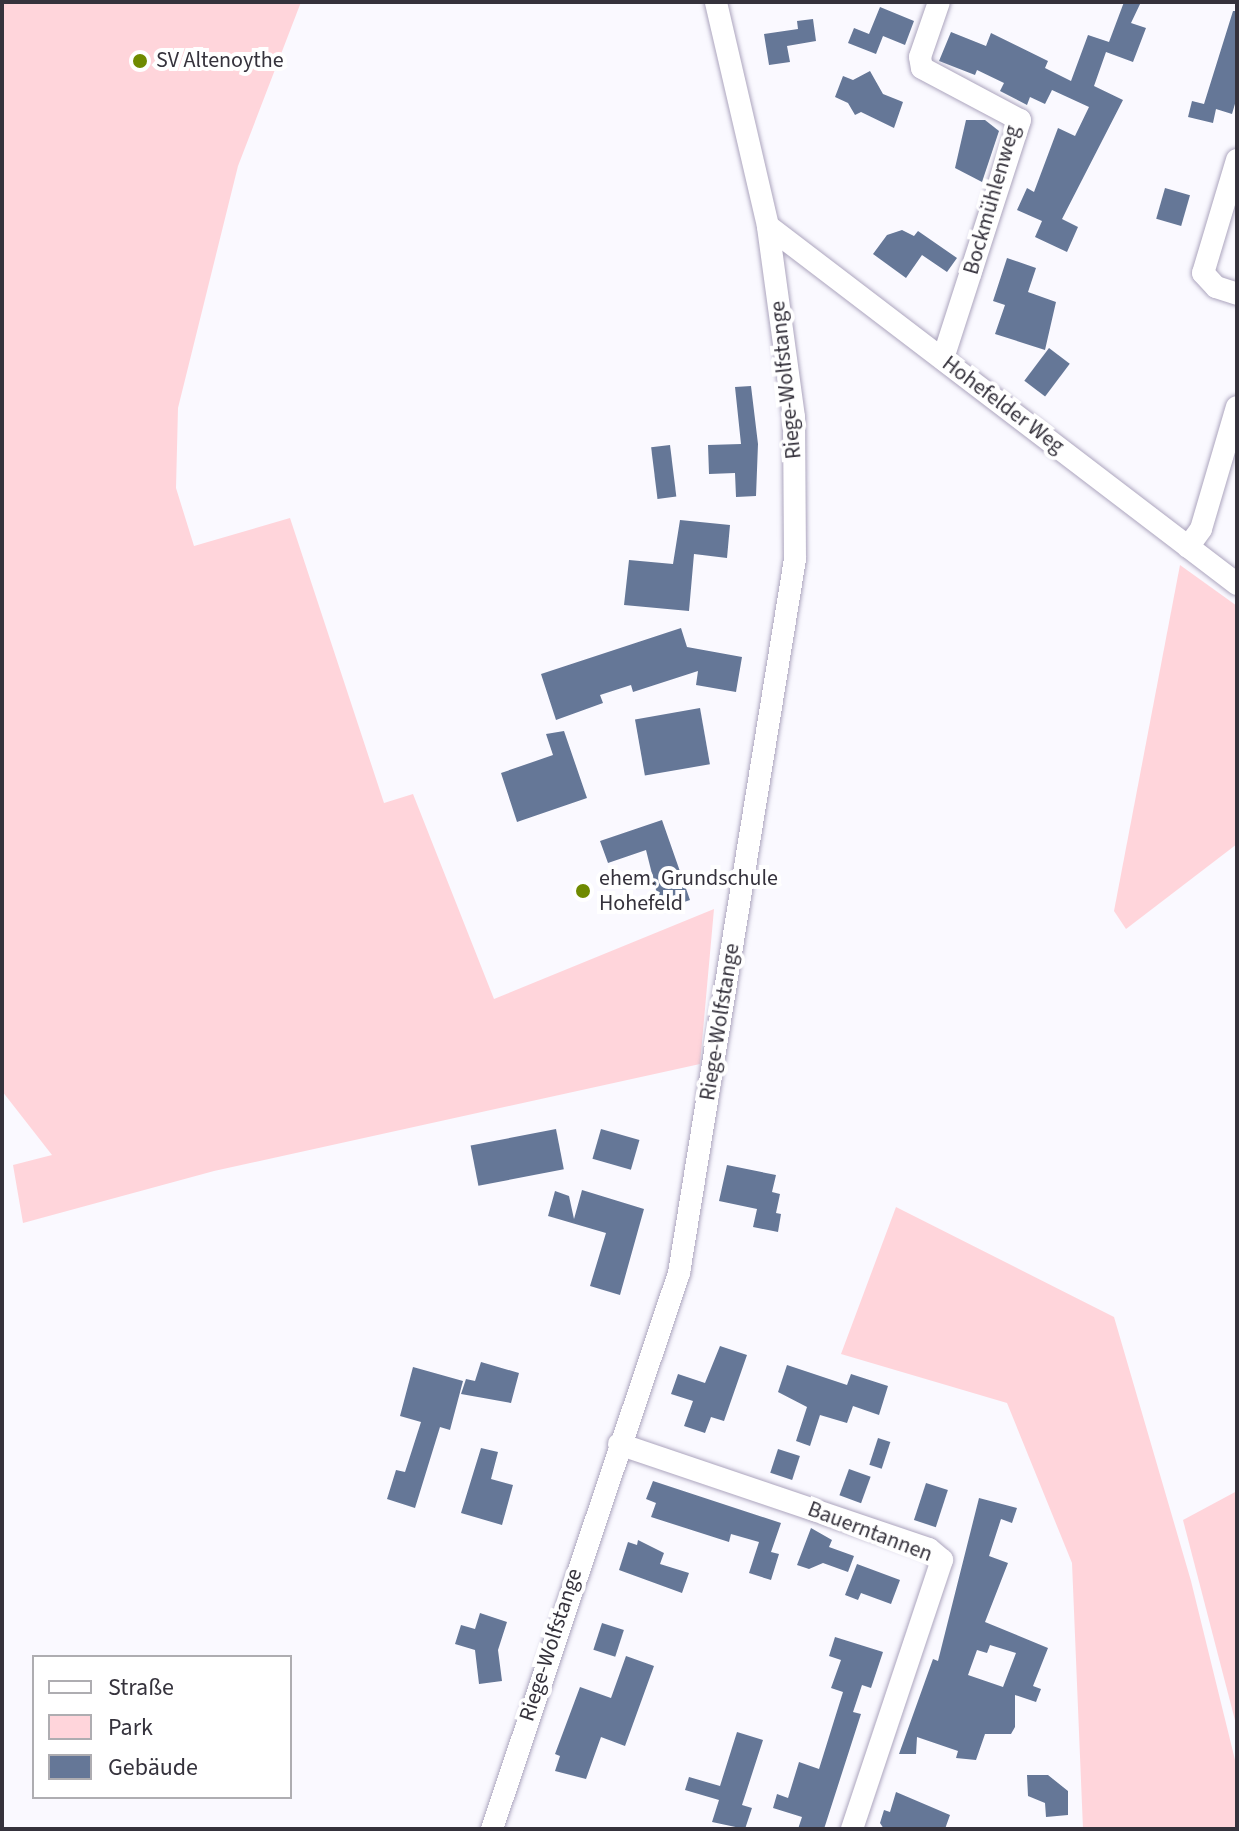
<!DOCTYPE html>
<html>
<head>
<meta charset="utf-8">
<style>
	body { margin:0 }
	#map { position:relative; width:1239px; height:1831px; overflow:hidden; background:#faf9ff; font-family:"Source Sans 3",sans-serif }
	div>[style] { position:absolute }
	.green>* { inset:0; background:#ffd5db }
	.building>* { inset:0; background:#657797; transform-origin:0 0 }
	.roads { filter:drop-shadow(0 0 2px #aca5be) drop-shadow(0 0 2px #aca5be) }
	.minor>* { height:22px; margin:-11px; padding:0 11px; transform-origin:11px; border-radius:11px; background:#fff }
	.dots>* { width:22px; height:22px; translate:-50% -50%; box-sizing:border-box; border:4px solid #fff; border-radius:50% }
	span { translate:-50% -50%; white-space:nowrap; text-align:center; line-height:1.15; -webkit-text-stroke:8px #fff; paint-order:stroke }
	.poi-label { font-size:22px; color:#35323c }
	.left { translate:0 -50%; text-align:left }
	.street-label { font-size:22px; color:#35323c }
	.frame { position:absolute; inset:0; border:4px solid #35323c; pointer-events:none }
	.legend { position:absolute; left:32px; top:1655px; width:260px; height:144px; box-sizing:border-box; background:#fff; border:2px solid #aeadb1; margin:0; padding:10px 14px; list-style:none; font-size:24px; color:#35323c }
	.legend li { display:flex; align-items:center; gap:16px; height:40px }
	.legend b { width:40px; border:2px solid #aeadb1 }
</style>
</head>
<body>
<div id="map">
	<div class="green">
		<i style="clip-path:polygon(2px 2px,301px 2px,238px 166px,178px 408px,176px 488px,194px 546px,290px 518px,384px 803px,413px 794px,494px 999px,714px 909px,700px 1064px,214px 1171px,23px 1223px,13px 1165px,52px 1155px,2px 1091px)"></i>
		<i style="clip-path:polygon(1180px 565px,1237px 606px,1237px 844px,1126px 929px,1114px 911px)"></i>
		<i style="clip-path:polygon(896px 1207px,1114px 1317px,1191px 1581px,1237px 1768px,1237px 1829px,1083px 1829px,1072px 1563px,1007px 1403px,841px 1354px)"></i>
		<i style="clip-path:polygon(1237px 1491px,1237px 1728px,1183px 1520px)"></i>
	</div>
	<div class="building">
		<i style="clip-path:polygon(1124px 2px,1141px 2px,1131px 23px,1146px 28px,1133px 62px,1106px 52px,1094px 86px,1123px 100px,1062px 219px,1078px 227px,1067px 252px,1035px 237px,1042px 221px,1017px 210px,1027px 188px,1034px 192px,1058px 128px,1075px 136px,1089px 107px,1052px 90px,1045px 104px,1030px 97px,1027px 105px,1000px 91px,1004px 83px,977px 70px,975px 75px,939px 61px,951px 32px,986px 46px,991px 33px,1048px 61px,1045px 68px,1071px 81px,1088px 35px,1109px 42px)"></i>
		<i style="clip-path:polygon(880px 7px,914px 21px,905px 45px,883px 36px,876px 54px,848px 43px,854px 28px,869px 34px)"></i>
		<i style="clip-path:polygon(1233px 11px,1237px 11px,1237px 97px,1232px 114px,1216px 109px,1213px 123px,1188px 117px,1192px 101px,1204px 104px)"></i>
		<i style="clip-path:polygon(813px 19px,816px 41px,787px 46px,790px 62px,769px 65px,764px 34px,798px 29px,797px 21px)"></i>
		<i style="clip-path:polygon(870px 71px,883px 94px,903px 102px,894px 128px,861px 112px,855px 115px,848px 103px,835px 97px,843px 76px,853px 80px)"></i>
		<i style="clip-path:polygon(966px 120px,985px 120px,999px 131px,982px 182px,955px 168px)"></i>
		<i style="left:1165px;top:188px;width:26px;height:32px;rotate:16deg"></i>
		<i style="clip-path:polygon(902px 230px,914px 236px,918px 231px,957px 258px,947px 272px,922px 255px,906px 278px,873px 254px,887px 235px)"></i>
		<i style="clip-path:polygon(1007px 258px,1036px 268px,1028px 292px,1056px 302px,1045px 350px,995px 334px,1005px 305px,993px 301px)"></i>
		<i style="left:1049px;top:348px;width:26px;height:41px;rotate:37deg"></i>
		<i style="clip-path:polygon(751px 386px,758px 444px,756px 496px,736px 497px,735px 473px,709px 474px,708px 445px,741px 444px,735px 387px)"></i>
		<i style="left:670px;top:445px;width:52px;height:19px;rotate:83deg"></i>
		<i style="clip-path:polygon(680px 520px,730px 525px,727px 558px,694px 554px,689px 611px,624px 605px,629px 560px,673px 564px)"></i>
		<i style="clip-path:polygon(681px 628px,687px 647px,742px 657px,736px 692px,696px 685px,698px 671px,633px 692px,631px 685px,600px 695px,603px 703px,556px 720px,541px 674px)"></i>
		<i style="left:700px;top:708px;width:57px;height:66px;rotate:80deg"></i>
		<i style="clip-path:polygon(564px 731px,587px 798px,517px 822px,501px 773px,553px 755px,546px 734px)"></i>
		<i style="clip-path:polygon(662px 820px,690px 900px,661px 910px,646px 850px,608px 863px,600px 841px)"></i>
		<i style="left:556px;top:1129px;width:41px;height:87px;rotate:79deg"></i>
		<i style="left:601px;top:1129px;width:40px;height:31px;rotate:16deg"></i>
		<i style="clip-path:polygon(727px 1165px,776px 1175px,772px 1192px,780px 1194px,776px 1213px,781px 1214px,778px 1232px,753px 1227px,757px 1209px,719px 1201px)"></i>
		<i style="clip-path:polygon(582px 1190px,644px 1209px,620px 1295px,590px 1286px,606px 1233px,548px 1216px,555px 1191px,569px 1196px,574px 1219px)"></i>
		<i style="clip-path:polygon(720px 1346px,747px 1355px,724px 1421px,711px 1417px,705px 1433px,684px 1426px,693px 1401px,671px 1394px,678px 1374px,705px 1383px)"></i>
		<i style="clip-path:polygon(481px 1362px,519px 1373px,511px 1403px,461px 1394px,466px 1379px,475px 1381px)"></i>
		<i style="clip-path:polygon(787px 1365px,847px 1385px,851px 1374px,888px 1386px,879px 1415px,853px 1406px,847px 1423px,820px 1415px,810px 1446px,796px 1441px,807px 1407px,778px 1392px)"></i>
		<i style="clip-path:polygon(413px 1367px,463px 1381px,450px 1430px,440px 1427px,415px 1508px,387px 1499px,396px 1470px,405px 1472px,421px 1422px,400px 1416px)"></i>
		<i style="left:878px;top:1438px;width:13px;height:28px;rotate:18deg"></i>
		<i style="clip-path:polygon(481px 1448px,498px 1452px,491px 1479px,513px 1485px,502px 1525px,461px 1513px)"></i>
		<i style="left:778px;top:1449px;width:23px;height:25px;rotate:18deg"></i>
		<i style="left:849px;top:1469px;width:23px;height:28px;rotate:20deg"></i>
		<i style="clip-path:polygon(653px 1481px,781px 1523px,771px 1552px,779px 1554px,771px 1580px,749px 1573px,759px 1542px,731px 1534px,729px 1542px,651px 1517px,656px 1503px,646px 1499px)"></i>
		<i style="left:926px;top:1483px;width:23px;height:39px;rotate:18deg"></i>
		<i style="clip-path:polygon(evenodd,979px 1498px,1017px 1508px,1012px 1523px,1001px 1519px,989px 1556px,1008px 1563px,985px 1622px,1048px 1648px,1033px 1686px,1041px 1689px,1036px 1702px,1015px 1695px,1015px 1727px,1011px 1734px,985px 1734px,976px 1760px,956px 1758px,958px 1751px,917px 1737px,916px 1754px,899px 1754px,933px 1659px,938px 1661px,979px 1498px,990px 1645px,1016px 1653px,1003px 1687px,968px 1675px,977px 1650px,987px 1653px,990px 1645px)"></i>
		<i style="clip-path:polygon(811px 1528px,832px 1540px,829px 1547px,854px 1556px,848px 1572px,823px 1563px,809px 1569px,797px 1565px)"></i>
		<i style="clip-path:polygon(638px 1540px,664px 1553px,660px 1564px,689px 1573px,682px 1593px,619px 1570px,628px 1542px,637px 1545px)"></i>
		<i style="clip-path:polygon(857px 1564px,900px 1580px,891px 1604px,861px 1593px,858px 1600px,845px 1595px)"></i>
		<i style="clip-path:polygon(480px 1613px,507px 1622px,498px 1650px,502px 1681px,479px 1684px,475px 1650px,455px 1644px,461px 1625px,475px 1629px)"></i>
		<i style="left:602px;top:1623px;width:23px;height:28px;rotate:18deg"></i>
		<i style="clip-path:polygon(835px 1637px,883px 1652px,871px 1688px,862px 1685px,853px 1712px,861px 1714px,824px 1829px,798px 1829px,802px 1817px,773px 1808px,777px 1794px,788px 1798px,799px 1762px,819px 1769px,843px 1692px,831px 1688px,841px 1660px,829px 1656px)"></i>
		<i style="clip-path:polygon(626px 1656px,654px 1666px,625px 1746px,601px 1737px,586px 1779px,555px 1771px,560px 1756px,555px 1754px,580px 1687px,611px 1698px)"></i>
		<i style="clip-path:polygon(737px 1732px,763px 1740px,742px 1805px,752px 1808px,745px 1829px,712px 1822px,719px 1800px,685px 1790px,689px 1777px,720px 1786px)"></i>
		<i style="clip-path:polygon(1027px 1775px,1048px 1775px,1068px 1791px,1068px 1815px,1046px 1817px,1045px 1803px,1028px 1796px)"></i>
		<i style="clip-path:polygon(896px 1792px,950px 1815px,945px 1829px,884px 1829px,880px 1823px,884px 1810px,890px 1812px)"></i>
	</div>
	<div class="roads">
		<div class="minor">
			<i style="left:939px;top:2px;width:58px;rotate:109.1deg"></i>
			<i style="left:920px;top:57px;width:11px;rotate:80deg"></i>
			<i style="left:922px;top:68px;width:111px;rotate:28deg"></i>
			<i style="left:1020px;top:120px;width:251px;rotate:107.9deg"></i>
			<i style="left:1237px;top:160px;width:118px;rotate:106.7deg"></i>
			<i style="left:1203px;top:273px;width:19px;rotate:47deg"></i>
			<i style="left:1216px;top:287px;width:22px;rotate:18deg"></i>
			<i style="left:768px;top:226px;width:590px;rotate:37.36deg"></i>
			<i style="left:1188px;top:547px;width:22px;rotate:-54deg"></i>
			<i style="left:1201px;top:529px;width:127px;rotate:-73.6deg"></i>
			<i style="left:619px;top:1444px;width:327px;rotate:18.7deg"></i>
			<i style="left:929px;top:1549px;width:17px;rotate:40deg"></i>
			<i style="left:942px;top:1560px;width:284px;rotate:108.5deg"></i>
			<i style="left:492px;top:1829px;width:587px;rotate:-71.41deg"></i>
			<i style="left:679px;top:1273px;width:723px;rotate:-80.77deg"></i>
			<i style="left:795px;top:559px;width:142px;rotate:-90.4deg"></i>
			<i style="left:794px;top:417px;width:193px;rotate:-97.8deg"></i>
			<i style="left:768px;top:226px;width:230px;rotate:-103.1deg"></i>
		</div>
	</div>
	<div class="dots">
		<i style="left:140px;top:61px;background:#6f8a00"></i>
		<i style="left:583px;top:891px;background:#6f8a00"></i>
	</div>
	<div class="poi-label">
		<span class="left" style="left:156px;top:61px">SV Altenoythe</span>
		<span class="left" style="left:599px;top:891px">ehem. Grundschule<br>Hohefeld</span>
	</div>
	<div class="street-label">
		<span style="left:992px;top:200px;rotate:-74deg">Bockmühlenweg</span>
		<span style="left:786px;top:380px;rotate:-96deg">Riege-Wolfstange</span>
		<span style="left:1003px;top:405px;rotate:37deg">Hohefelder Weg</span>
		<span style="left:720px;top:1022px;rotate:-81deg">Riege-Wolfstange</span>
		<span style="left:870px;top:1532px;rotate:21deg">Bauerntannen</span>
		<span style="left:551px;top:1645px;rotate:-72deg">Riege-Wolfstange</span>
	</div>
	<div class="frame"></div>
	<ul class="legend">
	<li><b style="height:10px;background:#fff"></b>Straße</li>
	<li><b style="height:22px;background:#ffd5db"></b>Park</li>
	<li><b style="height:22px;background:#657797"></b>Gebäude</li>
	</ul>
</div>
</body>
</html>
